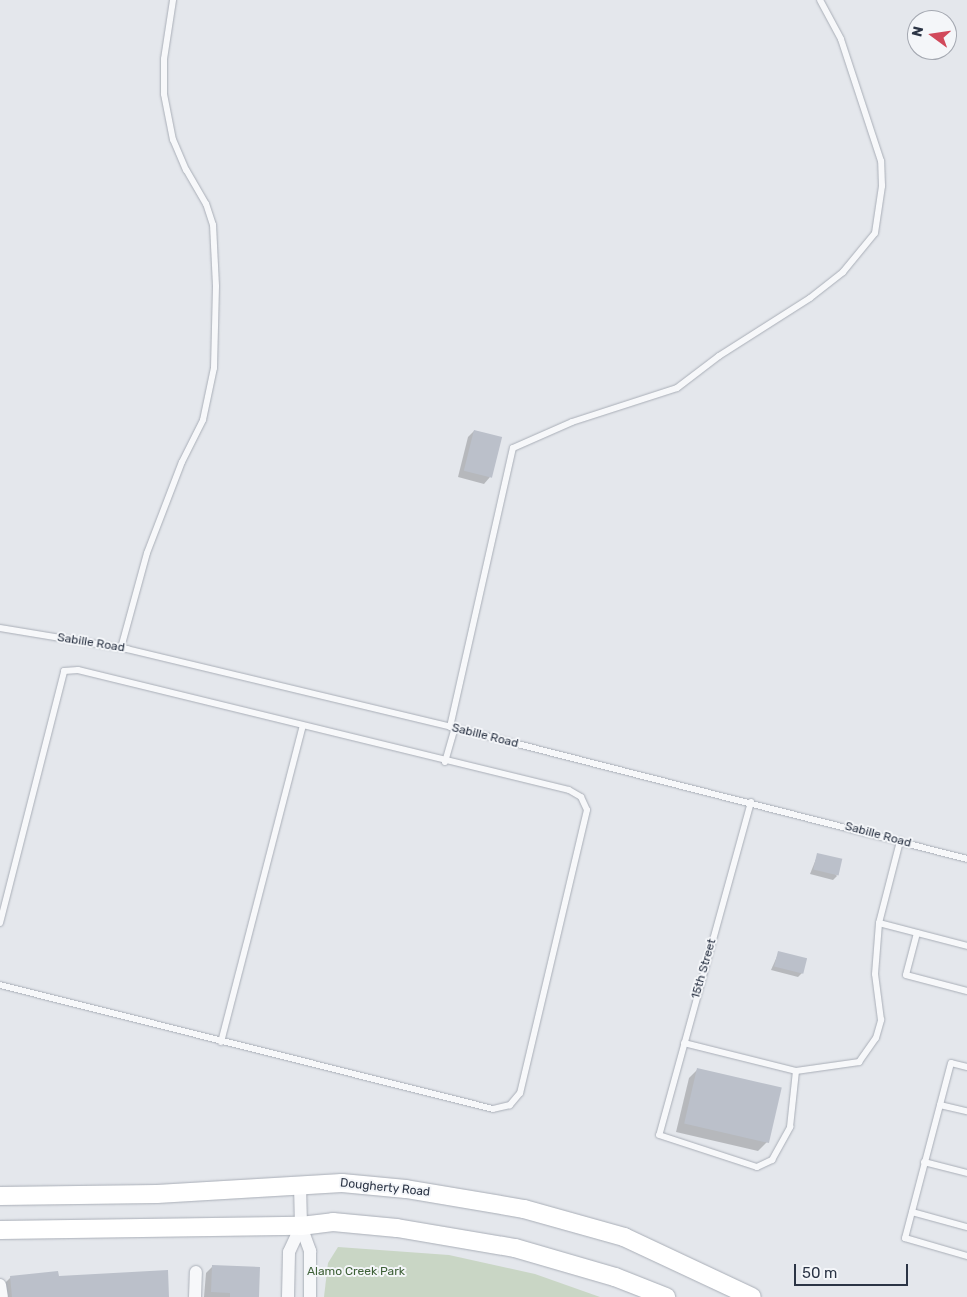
<!DOCTYPE html>
<html>
<head>
<meta charset="utf-8">
<style>
	body { margin:0 }
	#map { position:relative; width:967px; height:1297px; overflow:hidden; background:#e4e7ec; font-family:Rubik,sans-serif }
	div>[style] { position:absolute }
	.green>* { inset:0; background:#c9d6c5 }
	.shadow>* { inset:0; background:#0003 }
	.building>* { inset:0; background:#bbc0ca; transform-origin:0 0 }
	.roads { filter:drop-shadow(0 0 1px #a9aeb7) drop-shadow(0 0 1px #a9aeb7) }
	.service>* { height:6px; margin:-3px; padding:0 3px; transform-origin:3px; border-radius:3px; background:#f7f8fa }
	.minor>* { height:12px; margin:-6px; padding:0 6px; transform-origin:6px; border-radius:6px; background:#f7f8fa }
	.secondary>* { height:18px; margin:-9px; padding:0 9px; transform-origin:9px; border-radius:9px; background:#fff }
	span { translate:-50% -50%; white-space:nowrap; text-align:center; line-height:1.15; -webkit-text-stroke:4px #f4f6f9; paint-order:stroke }
	.street-label { font-size:12px; color:#2b3445 }
	.park-label { font-size:12px; color:#3f6138 }
	.north { position:absolute; left:907px; top:10px; width:50px; height:50px; box-sizing:border-box; background:#f4f6f9; border:1px solid #a4a8b1; border-radius:50%; rotate:284deg; font-size:14px; font-weight:700; line-height:20px; text-align:center; color:#2b3445 }
	.north::after { content:''; display:block; margin:auto; width:18px; height:22px; background:#d1495b; clip-path:polygon(50% 0,100% 100%,50% 72%,0 100%) }
	.scale { position:absolute; left:794px; top:1264px; width:114px; height:22px; box-sizing:border-box; border:2px solid #2b3445; border-top:0; padding-left:6px; font-size:15px; line-height:18px; white-space:nowrap; color:#2b3445; -webkit-text-stroke:4px #f4f6f9; paint-order:stroke }
</style>
</head>
<body>
<div id="map">
	<div class="green">
		<i style="clip-path:polygon(338px 1247px,449px 1255px,535px 1274px,600px 1297px,324px 1297px,328px 1263px)"></i>
	</div>
	<div class="shadow">
		<i style="clip-path:polygon(474px 431px,490px 477px,484px 484px,458px 477px,468px 437px)"></i>
		<i style="clip-path:polygon(818px 854px,837px 876px,833px 880px,810px 874px)"></i>
		<i style="clip-path:polygon(779px 952px,802px 973px,798px 977px,771px 970px)"></i>
		<i style="clip-path:polygon(698px 1069px,767px 1142px,758px 1151px,676px 1132px,689px 1078px)"></i>
		<i style="clip-path:polygon(212px 1267px,258px 1297px,204px 1297px,206px 1273px)"></i>
		<i style="clip-path:polygon(11px 1277px,168px 1297px,6px 1297px,4px 1284px)"></i>
	</div>
	<div class="building">
		<i style="left:474px;top:430px;width:29px;height:42px;rotate:14deg"></i>
		<i style="left:817px;top:853px;width:26px;height:17px;rotate:13deg"></i>
		<i style="left:778px;top:951px;width:30px;height:16px;rotate:14deg"></i>
		<i style="left:697px;top:1068px;width:87px;height:57px;rotate:13deg"></i>
		<i style="clip-path:polygon(212px 1265px,260px 1267px,259px 1297px,230px 1297px,230px 1293px,211px 1292px)"></i>
		<i style="clip-path:polygon(168px 1270px,169px 1297px,12px 1297px,10px 1276px,58px 1271px,59px 1276px)"></i>
	</div>
	<div class="roads">
		<div class="service">
			<i style="left:0;top:628px;width:129px;rotate:9.4deg"></i>
			<i style="left:127px;top:649px;width:337px;rotate:13.5deg"></i>
			<i style="left:455px;top:728px;width:528px;rotate:14.35deg"></i>
			<i style="left:121px;top:648px;width:98px;rotate:-74.7deg"></i>
			<i style="left:147px;top:553px;width:97px;rotate:-69deg"></i>
			<i style="left:182px;top:462px;width:47px;rotate:-63.4deg"></i>
			<i style="left:203px;top:420px;width:53px;rotate:-78.1deg"></i>
			<i style="left:214px;top:368px;width:82px;rotate:-88.6deg"></i>
			<i style="left:216px;top:286px;width:61px;rotate:-92.8deg"></i>
			<i style="left:213px;top:225px;width:22px;rotate:-108deg"></i>
			<i style="left:206px;top:204px;width:39px;rotate:-120deg"></i>
			<i style="left:186px;top:170px;width:33px;rotate:-113deg"></i>
			<i style="left:173px;top:140px;width:47px;rotate:-101.1deg"></i>
			<i style="left:164px;top:94px;width:35px;rotate:-90deg"></i>
			<i style="left:164px;top:59px;width:60px;rotate:-81.3deg"></i>
			<i style="left:450px;top:727px;width:286px;rotate:-77.3deg"></i>
			<i style="left:513px;top:448px;width:64px;rotate:-23.8deg"></i>
			<i style="left:572px;top:422px;width:110px;rotate:-17.9deg"></i>
			<i style="left:677px;top:388px;width:53px;rotate:-37.3deg"></i>
			<i style="left:719px;top:356px;width:108px;rotate:-32.5deg"></i>
			<i style="left:810px;top:298px;width:42px;rotate:-38.2deg"></i>
			<i style="left:843px;top:272px;width:50px;rotate:-50.6deg"></i>
			<i style="left:875px;top:233px;width:48px;rotate:-81.5deg"></i>
			<i style="left:882px;top:186px;width:25px;rotate:-92deg"></i>
			<i style="left:881px;top:161px;width:128px;rotate:-108.2deg"></i>
			<i style="left:841px;top:39px;width:44px;rotate:-118.3deg"></i>
			<i style="left:445px;top:762px;width:35px;rotate:-74deg"></i>
			<i style="left:751px;top:802px;width:345px;rotate:105.4deg"></i>
			<i style="left:659px;top:1135px;width:103px;rotate:18.1deg"></i>
			<i style="left:757px;top:1167px;width:17px;rotate:-25deg"></i>
			<i style="left:772px;top:1160px;width:38px;rotate:-61deg"></i>
			<i style="left:790px;top:1127px;width:56px;rotate:-83.9deg"></i>
			<i style="left:0;top:923px;width:260px;rotate:-75.7deg"></i>
			<i style="left:64px;top:671px;width:14px;rotate:-4deg"></i>
			<i style="left:78px;top:670px;width:505px;rotate:13.73deg"></i>
			<i style="left:569px;top:790px;width:14px;rotate:30deg"></i>
			<i style="left:581px;top:797px;width:14px;rotate:65deg"></i>
			<i style="left:587px;top:810px;width:291px;rotate:103.3deg"></i>
			<i style="left:520px;top:1093px;width:16px;rotate:130deg"></i>
			<i style="left:510px;top:1105px;width:17px;rotate:167deg"></i>
			<i style="left:493px;top:1109px;width:508px;rotate:-165.88deg"></i>
			<i style="left:879px;top:923px;width:91px;rotate:14.6deg"></i>
			<i style="left:917px;top:933px;width:43px;rotate:104.7deg"></i>
			<i style="left:906px;top:975px;width:63px;rotate:14.7deg"></i>
			<i style="left:221px;top:1042px;width:326px;rotate:-75.5deg"></i>
			<i style="left:684px;top:1043px;width:115px;rotate:14deg"></i>
			<i style="left:796px;top:1071px;width:64px;rotate:-8.1deg"></i>
			<i style="left:859px;top:1062px;width:29px;rotate:-55deg"></i>
			<i style="left:876px;top:1038px;width:19px;rotate:-74deg"></i>
			<i style="left:881px;top:1020px;width:46px;rotate:-97.4deg"></i>
			<i style="left:875px;top:974px;width:51px;rotate:-85.5deg"></i>
			<i style="left:879px;top:923px;width:85px;rotate:-75.6deg"></i>
			<i style="left:967px;top:1067px;width:16px;rotate:-166deg"></i>
			<i style="left:951px;top:1063px;width:181px;rotate:104.7deg"></i>
			<i style="left:905px;top:1238px;width:65px;rotate:16.2deg"></i>
			<i style="left:940px;top:1105px;width:28px;rotate:13deg"></i>
			<i style="left:924px;top:1162px;width:44px;rotate:14.3deg"></i>
			<i style="left:912px;top:1212px;width:57px;rotate:15.3deg"></i>
		</div>
		<div class="minor">
			<i style="left:300px;top:1185px;width:41px;rotate:88.6deg"></i>
			<i style="left:301px;top:1226px;width:27px;rotate:70deg"></i>
			<i style="left:310px;top:1251px;width:46px;rotate:90deg"></i>
			<i style="left:0;top:1285px;width:12px;rotate:81deg"></i>
			<i style="left:195px;top:1297px;width:25px;rotate:-88deg"></i>
			<i style="left:288px;top:1297px;width:45px;rotate:-88.7deg"></i>
			<i style="left:289px;top:1252px;width:29px;rotate:-65deg"></i>
		</div>
		<div class="secondary">
			<i style="left:0;top:1196px;width:157px;rotate:-0.7deg"></i>
			<i style="left:157px;top:1194px;width:185px;rotate:-3.4deg"></i>
			<i style="left:342px;top:1183px;width:64px;rotate:5.4deg"></i>
			<i style="left:406px;top:1189px;width:120px;rotate:9.6deg"></i>
			<i style="left:524px;top:1209px;width:104px;rotate:15.6deg"></i>
			<i style="left:624px;top:1237px;width:141px;rotate:25.1deg"></i>
			<i style="left:0;top:1230px;width:301px;rotate:-0.8deg"></i>
			<i style="left:301px;top:1226px;width:32px;rotate:-7deg"></i>
			<i style="left:333px;top:1222px;width:64px;rotate:5.4deg"></i>
			<i style="left:397px;top:1228px;width:120px;rotate:9.6deg"></i>
			<i style="left:515px;top:1248px;width:104px;rotate:16.2deg"></i>
			<i style="left:615px;top:1277px;width:55px;rotate:21.4deg"></i>
		</div>
	</div>
	<div class="street-label">
		<span style="left:91px;top:643px;rotate:9deg">Sabille Road</span>
		<span style="left:485px;top:736px;rotate:14deg">Sabille Road</span>
		<span style="left:878px;top:835px;rotate:15deg">Sabille Road</span>
		<span style="left:704px;top:969px;rotate:-74deg">15th Street</span>
		<span style="left:385px;top:1188px;rotate:6deg">Dougherty Road</span>
	</div>
	<div class="park-label">
		<span style="left:356px;top:1272px">Alamo Creek Park</span>
	</div>
	<div class="north">N</div>
	<div class="scale">50 m</div>
</div>
</body>
</html>
